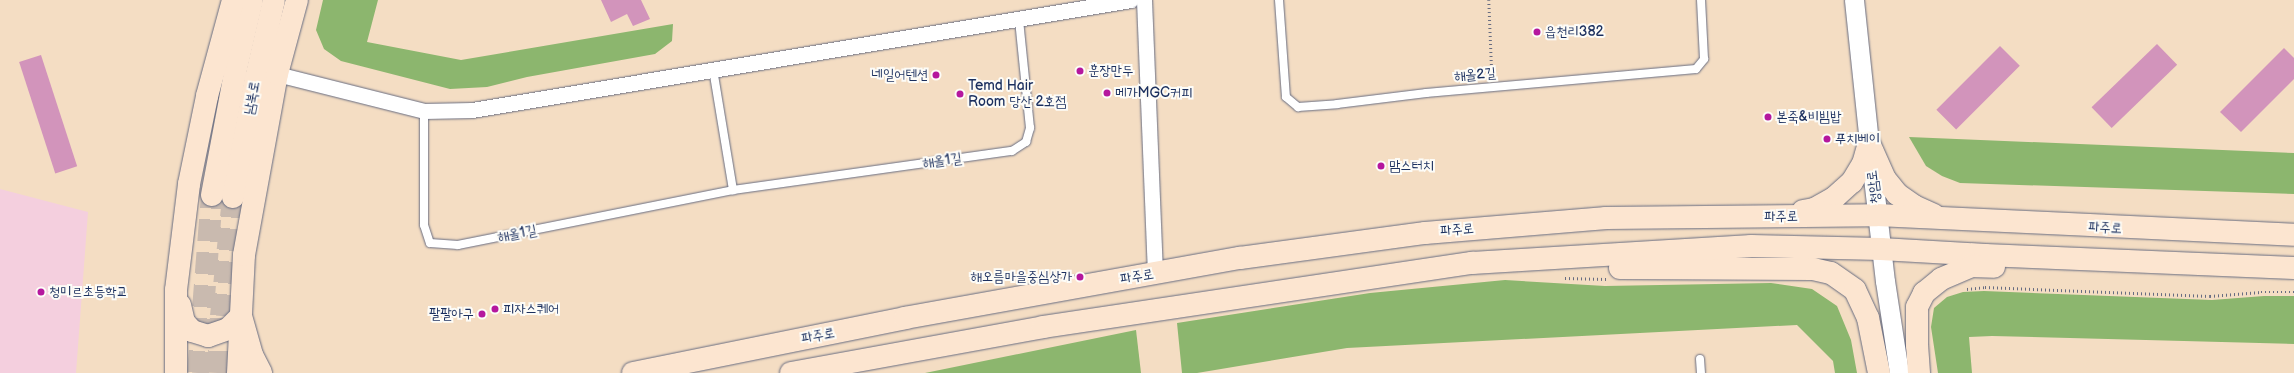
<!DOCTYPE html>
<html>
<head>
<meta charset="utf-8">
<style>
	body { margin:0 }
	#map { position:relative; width:2294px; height:373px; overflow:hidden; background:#f4ddc3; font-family:"Balsamiq Sans","Poor Story",sans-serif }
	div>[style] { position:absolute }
	.built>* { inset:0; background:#f4cfde }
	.forest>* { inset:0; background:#8cb66e }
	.building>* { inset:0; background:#d294bb; transform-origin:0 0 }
	.secondary-tunnel>* { height:22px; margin-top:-11px; transform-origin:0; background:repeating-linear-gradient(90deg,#c9baaf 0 22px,transparent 0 33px) }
	.path>* { height:2.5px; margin-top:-1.25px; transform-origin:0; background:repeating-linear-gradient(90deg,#676c81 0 1px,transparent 0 4px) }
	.roads { filter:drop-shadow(0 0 1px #676c81) drop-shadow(0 0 1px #676c81) }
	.service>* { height:8px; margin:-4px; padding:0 4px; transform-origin:4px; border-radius:4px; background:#fff }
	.minor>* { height:15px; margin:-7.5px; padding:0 7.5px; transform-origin:7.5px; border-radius:7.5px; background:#fff }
	.tertiary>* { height:19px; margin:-9.5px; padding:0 9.5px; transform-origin:9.5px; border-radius:9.5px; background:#fff }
	.secondary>* { height:22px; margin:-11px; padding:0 11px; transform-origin:11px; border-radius:11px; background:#fce5d0 }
	.dots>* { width:11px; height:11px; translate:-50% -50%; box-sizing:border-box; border:2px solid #fdfcf7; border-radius:50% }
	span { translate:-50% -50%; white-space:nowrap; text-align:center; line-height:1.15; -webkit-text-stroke:4px #fdfcf7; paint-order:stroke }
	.poi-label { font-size:14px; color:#1b2f5e }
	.left { translate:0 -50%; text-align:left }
	.right { translate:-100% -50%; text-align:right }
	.street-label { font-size:14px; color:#1b2f5e }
</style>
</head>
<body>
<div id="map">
	<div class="built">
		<i style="clip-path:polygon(0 189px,88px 212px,76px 373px,0 373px)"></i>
	</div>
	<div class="forest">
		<i style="clip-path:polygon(323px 0,378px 0,367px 42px,461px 60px,673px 24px,672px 41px,655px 54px,527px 77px,487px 87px,450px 89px,341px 61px,324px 49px,316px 30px)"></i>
		<i style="clip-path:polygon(1909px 137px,2294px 153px,2294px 194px,1960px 183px,1942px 176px,1926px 166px)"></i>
		<i style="clip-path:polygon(1505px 280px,1605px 286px,1771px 283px,1812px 289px,1837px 306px,1851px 340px,1857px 373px,1835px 373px,1833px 361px,1797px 325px,1347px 348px,1197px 373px,1182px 373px,1177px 323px,1370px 293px)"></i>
		<i style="clip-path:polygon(1984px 291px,2212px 300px,2264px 296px,2294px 296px,2294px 344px,1992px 336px,1969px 337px,1972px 373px,1938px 373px,1931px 327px,1934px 308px,1947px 297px,1963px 292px)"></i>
		<i style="clip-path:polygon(1136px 330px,1141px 373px,925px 373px)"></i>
	</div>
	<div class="building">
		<i style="clip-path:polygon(601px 0,641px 0,650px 19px,633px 26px,627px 14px,611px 22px)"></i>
		<i style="left:2157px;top:44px;width:29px;height:91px;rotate:46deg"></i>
		<i style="left:2000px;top:46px;width:28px;height:90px;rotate:45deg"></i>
		<i style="clip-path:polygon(2284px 48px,2294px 58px,2294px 79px,2241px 132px,2220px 112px)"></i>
		<i style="left:41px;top:55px;width:117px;height:23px;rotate:72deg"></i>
	</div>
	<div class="secondary-tunnel">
		<i style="left:198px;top:373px;width:179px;rotate:-85.5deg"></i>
		<i style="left:218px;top:373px;width:57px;rotate:-87deg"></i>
		<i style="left:221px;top:316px;width:120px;rotate:-84.2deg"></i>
	</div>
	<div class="path">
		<i style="left:1489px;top:0;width:76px;rotate:87.7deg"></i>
		<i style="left:1565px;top:278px;width:41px;rotate:1.4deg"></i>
		<i style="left:1967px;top:289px;width:18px;rotate:-6deg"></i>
		<i style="left:1985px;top:287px;width:225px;rotate:2.3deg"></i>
		<i style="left:2210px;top:296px;width:51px;rotate:-4.5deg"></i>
		<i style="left:2261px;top:292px;width:33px"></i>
	</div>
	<div class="roads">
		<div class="service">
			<i style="left:1279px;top:0;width:97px;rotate:85.9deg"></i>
			<i style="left:1286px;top:97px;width:16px;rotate:40deg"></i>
			<i style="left:1298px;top:107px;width:39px;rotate:-4deg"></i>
			<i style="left:1337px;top:104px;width:90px;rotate:-7deg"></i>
			<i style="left:1426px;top:93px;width:271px;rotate:-5.1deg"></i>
			<i style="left:1696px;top:69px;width:13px;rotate:-51deg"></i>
			<i style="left:1704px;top:59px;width:59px;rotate:-92.9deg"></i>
			<i style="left:713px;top:69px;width:123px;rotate:80.6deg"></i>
			<i style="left:424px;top:111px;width:114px;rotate:90deg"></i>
			<i style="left:424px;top:225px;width:19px;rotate:72deg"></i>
			<i style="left:430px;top:243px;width:28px;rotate:4deg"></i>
			<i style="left:458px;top:245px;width:280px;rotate:-11.3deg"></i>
			<i style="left:733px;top:190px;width:282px;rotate:-8deg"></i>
			<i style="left:1012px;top:151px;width:17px;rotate:-33deg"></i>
			<i style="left:1026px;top:142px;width:15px;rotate:-74deg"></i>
			<i style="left:1030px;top:128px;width:110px;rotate:-95.8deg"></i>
			<i style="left:1700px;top:359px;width:14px;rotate:86deg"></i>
		</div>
		<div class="minor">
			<i style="left:1144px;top:0;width:274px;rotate:87.7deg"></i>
			<i style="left:277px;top:74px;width:152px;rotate:14.1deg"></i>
			<i style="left:424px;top:111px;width:48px;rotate:-1.2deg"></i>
			<i style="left:472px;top:110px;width:668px;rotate:-9.48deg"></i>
		</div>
		<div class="tertiary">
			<i style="left:1854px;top:0;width:144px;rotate:84deg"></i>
			<i style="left:1869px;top:143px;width:139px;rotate:83.4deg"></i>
			<i style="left:1885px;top:281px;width:93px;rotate:81.3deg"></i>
		</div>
		<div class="secondary">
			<i style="left:1869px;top:143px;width:39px;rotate:66deg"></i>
			<i style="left:1885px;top:179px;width:19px;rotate:51deg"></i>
			<i style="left:1897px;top:194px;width:21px;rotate:35deg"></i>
			<i style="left:1914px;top:206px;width:22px;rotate:24deg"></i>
			<i style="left:212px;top:195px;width:124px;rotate:-79.3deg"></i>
			<i style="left:235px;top:73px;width:75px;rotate:-76.9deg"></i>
			<i style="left:233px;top:197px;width:121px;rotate:-79.1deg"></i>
			<i style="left:256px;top:78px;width:80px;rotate:-77deg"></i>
			<i style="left:1803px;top:211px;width:11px;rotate:-10deg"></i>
			<i style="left:1814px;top:209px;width:23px;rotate:-29deg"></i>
			<i style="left:1834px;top:198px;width:24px;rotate:-42deg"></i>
			<i style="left:1852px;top:182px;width:21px;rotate:-59deg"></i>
			<i style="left:1863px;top:164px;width:22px;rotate:-74deg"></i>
			<i style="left:1620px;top:268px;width:193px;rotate:0.3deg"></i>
			<i style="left:1813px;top:269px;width:18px;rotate:13deg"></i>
			<i style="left:1831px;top:273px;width:29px;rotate:35deg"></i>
			<i style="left:1855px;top:290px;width:31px;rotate:65deg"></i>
			<i style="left:1868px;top:318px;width:56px;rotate:78.7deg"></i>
			<i style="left:180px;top:305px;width:17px;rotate:77deg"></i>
			<i style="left:184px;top:322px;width:12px;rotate:48deg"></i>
			<i style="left:192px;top:331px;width:17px;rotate:17deg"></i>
			<i style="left:208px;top:336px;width:21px;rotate:-19deg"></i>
			<i style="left:228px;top:329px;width:18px;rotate:-45deg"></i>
			<i style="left:241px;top:316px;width:41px;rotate:74.2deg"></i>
			<i style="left:252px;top:355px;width:20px;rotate:63deg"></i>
			<i style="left:176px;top:373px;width:83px;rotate:-90deg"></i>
			<i style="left:176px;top:290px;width:107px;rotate:-83deg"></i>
			<i style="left:189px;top:184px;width:90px;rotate:-78.4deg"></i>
			<i style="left:207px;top:96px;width:99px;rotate:-74.8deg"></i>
			<i style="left:238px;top:373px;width:118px;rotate:-87.1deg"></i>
			<i style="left:244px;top:255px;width:184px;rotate:-79.7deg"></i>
			<i style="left:277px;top:74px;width:77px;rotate:-74.9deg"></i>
			<i style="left:633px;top:373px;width:278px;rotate:-11.4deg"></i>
			<i style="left:905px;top:318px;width:340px;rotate:-10.2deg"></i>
			<i style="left:1240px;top:258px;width:187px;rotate:-7.7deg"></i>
			<i style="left:1425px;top:233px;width:182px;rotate:-4.7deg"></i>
			<i style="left:1606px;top:218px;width:271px;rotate:-0.6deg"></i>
			<i style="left:1877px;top:215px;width:417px;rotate:2.7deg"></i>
			<i style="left:791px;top:373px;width:256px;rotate:-10.3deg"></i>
			<i style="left:1043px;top:327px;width:434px;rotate:-8.5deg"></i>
			<i style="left:1472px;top:263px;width:280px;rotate:-3.5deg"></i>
			<i style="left:1751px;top:246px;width:130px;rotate:1.3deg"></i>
			<i style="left:1881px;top:249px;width:104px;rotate:3.3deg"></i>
			<i style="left:1985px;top:255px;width:309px;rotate:2.4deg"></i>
			<i style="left:1919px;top:373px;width:28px;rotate:-94deg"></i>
			<i style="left:1917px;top:345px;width:38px;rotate:-90deg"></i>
			<i style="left:1917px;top:307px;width:16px;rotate:-63deg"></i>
			<i style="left:1924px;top:293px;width:22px;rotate:-39deg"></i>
			<i style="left:1941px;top:279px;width:33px;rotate:-23deg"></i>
			<i style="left:1971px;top:266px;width:23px;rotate:2deg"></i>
		</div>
	</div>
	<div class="dots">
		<i style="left:1537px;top:32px;background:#b5179e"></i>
		<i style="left:1080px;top:71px;background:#b5179e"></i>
		<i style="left:936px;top:75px;background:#b5179e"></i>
		<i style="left:1107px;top:93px;background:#b5179e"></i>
		<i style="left:960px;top:94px;background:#b5179e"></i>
		<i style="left:1768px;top:117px;background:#b5179e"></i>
		<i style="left:1827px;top:139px;background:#b5179e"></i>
		<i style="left:1381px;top:166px;background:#b5179e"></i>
		<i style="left:1080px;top:277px;background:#b5179e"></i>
		<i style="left:41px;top:292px;background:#b5179e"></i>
		<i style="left:495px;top:309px;background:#b5179e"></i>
		<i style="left:482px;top:314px;background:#b5179e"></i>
	</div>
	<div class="poi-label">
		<span class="left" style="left:1545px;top:32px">읍천리382</span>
		<span class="left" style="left:1088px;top:71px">훈장만두</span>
		<span class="right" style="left:928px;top:75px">네일어텐션</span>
		<span class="left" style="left:968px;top:94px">Temd Hair<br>Room 당산 2호점</span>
		<span class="left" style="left:1115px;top:93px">메가MGC커피</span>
		<span class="left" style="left:1776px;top:117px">본죽&amp;비빔밥</span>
		<span class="left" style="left:1835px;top:139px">푸치베이</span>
		<span class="left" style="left:1389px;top:166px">맘스터치</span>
		<span class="right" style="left:1072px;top:277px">해오름마을중심상가</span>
		<span class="left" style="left:49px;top:292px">청미르초등학교</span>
		<span class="left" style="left:503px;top:309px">피자스퀘어</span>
		<span class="right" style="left:474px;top:314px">팔팔아구</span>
	</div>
	<div class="street-label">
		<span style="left:1475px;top:75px;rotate:-5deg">해올2길</span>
		<span style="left:252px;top:98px;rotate:-79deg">남북로</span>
		<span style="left:942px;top:161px;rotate:-8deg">해올1길</span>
		<span style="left:1874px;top:187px;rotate:-97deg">청암로</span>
		<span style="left:1781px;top:217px;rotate:-1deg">파주로</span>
		<span style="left:2105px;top:228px;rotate:3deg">파주로</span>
		<span style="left:1457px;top:230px;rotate:-5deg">파주로</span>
		<span style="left:517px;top:234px;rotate:-11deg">해올1길</span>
		<span style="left:1137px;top:277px;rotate:-10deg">파주로</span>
		<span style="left:818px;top:336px;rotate:-11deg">파주로</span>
	</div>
</div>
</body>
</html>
